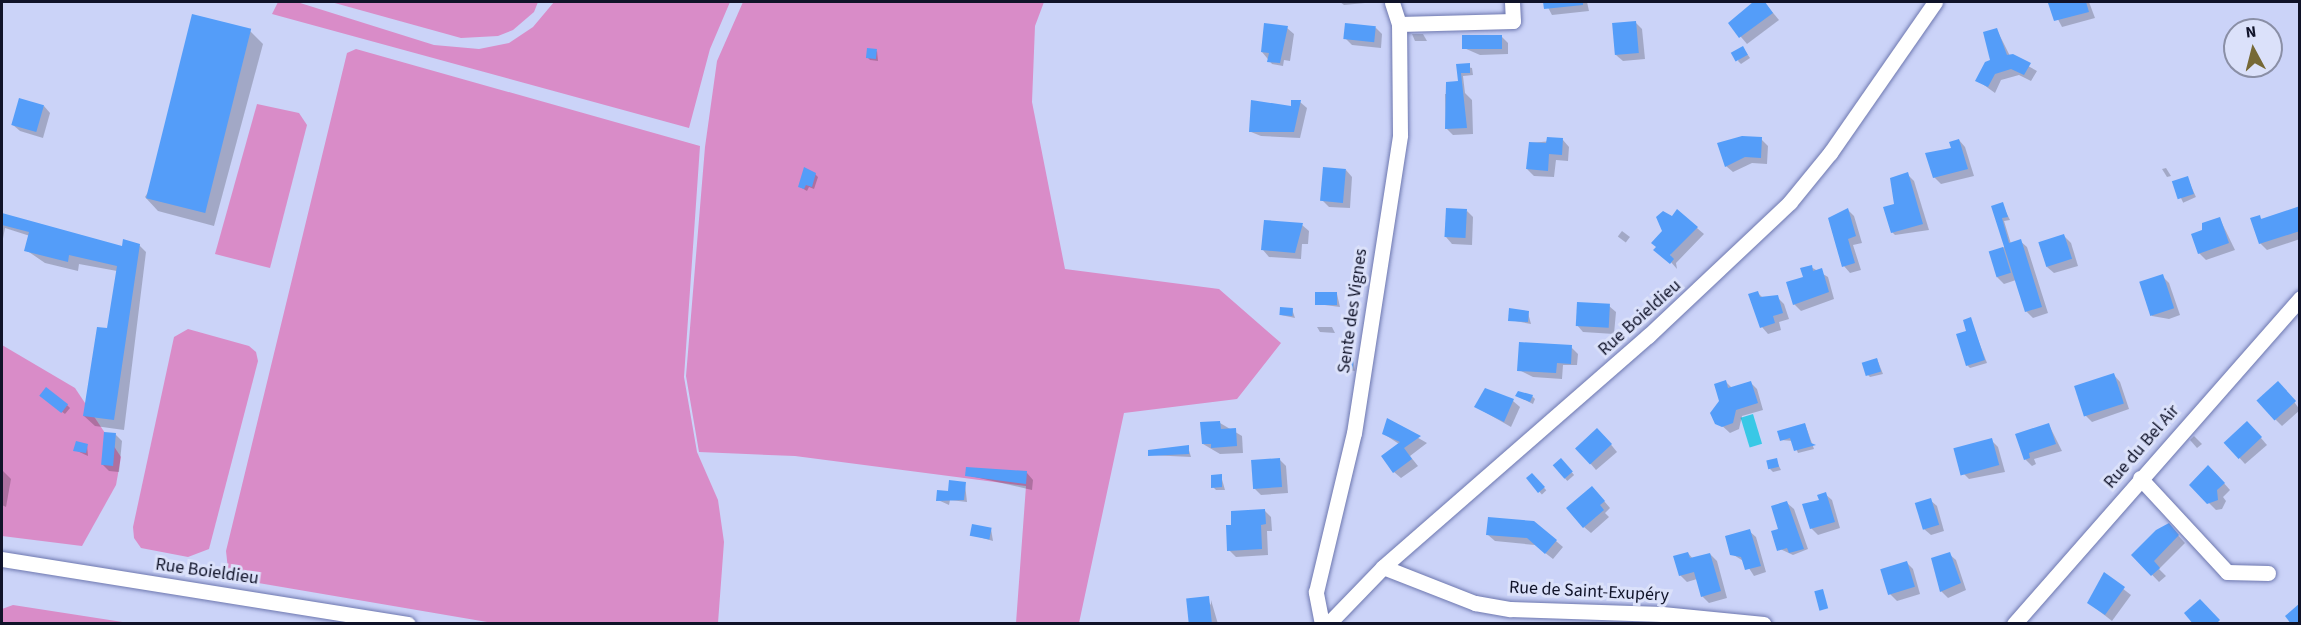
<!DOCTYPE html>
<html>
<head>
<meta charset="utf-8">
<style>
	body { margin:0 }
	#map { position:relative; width:2301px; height:625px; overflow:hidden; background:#cbd3f8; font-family:"Source Sans 3",sans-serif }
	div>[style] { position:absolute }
	.green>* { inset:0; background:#d98cc8 }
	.water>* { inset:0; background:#39c8e6; transform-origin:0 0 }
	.shadow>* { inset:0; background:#0003; transform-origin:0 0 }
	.building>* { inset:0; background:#549df9; transform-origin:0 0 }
	.roads { filter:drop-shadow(0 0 2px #6d77af) drop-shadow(0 0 2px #6d77af) }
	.street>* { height:15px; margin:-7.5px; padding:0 7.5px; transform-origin:7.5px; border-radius:7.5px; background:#fff }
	span { translate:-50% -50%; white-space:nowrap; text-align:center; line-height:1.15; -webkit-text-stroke:6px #dbe1fa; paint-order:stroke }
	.street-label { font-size:18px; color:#101329 }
	.frame { position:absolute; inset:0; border:3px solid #101329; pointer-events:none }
	.north { position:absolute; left:2223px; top:18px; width:60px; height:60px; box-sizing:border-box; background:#dbe1fa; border:2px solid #8a8fa6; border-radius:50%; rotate:353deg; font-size:16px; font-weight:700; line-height:24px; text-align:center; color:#101329 }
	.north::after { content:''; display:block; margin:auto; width:21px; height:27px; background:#766936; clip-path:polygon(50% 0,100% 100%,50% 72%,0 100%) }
</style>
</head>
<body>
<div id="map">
	<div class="green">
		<i style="clip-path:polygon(278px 2px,297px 2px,434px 45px,479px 49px,509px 43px,533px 27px,554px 2px,730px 2px,710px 49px,689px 128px,272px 14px)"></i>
		<i style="clip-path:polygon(331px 2px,538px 2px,534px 12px,513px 30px,498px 36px,461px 38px)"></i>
		<i style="clip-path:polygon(743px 2px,1044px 2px,1035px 26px,1032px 102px,1065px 269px,1219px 289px,1281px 343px,1237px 399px,1124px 413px,1079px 623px,1016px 623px,1026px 486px,795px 456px,699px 452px,686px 376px,705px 147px,717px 61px)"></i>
		<i style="clip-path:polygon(356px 49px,700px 146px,684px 377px,697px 452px,718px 500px,724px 542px,718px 623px,493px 623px,229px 578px,226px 551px,347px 53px)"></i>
		<i style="clip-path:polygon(257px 104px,299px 113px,307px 125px,270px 268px,215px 254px)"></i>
		<i style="clip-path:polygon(188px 329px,249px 346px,256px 352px,258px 361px,209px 549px,188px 557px,141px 548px,134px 538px,133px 527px,174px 337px)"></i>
		<i style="clip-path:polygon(2px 345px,75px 388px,121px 457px,116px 485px,82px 546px,2px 536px)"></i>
		<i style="clip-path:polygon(13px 605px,129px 623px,2px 623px,2px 609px)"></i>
	</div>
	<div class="water">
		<i style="left:1753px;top:414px;width:31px;height:13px;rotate:73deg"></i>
	</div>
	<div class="shadow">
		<i style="clip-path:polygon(1340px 2px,1365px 2px,1365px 3px,1344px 5px)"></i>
		<i style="clip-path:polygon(1545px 2px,1587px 2px,1589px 11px,1552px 15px)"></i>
		<i style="clip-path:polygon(1756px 2px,1764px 2px,1779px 20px,1747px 44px,1730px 24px)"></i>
		<i style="clip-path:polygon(2056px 2px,2089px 2px,2095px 18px,2062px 27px,2050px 4px)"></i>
		<i style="clip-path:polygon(1635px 22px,1642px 29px,1645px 59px,1623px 61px,1616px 55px)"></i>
		<i style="clip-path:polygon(1287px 28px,1294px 34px,1290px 61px,1284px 60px,1283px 66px,1272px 64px,1262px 52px)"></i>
		<i style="clip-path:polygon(1376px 28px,1382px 34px,1381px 48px,1352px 45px,1345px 38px)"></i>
		<i style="clip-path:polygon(1997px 30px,2010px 56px,2037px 71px,2031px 81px,2019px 75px,2001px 80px,1995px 93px,1977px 80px,1992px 61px)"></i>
		<i style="clip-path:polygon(250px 31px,263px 44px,214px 226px,158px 211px,145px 197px)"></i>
		<i style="clip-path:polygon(1412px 34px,1423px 34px,1427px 41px,1415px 41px)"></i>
		<i style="clip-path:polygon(1501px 36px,1508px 43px,1508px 54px,1480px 55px,1464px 48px)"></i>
		<i style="clip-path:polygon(1743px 48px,1750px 58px,1741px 64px,1738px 61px)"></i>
		<i style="clip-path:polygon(877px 51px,878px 61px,870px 60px,867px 57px)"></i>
		<i style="clip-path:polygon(1458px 65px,1472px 68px,1473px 75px,1463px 76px,1465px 93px,1472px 100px,1473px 134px,1453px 135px,1446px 128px,1445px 94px,1450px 94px,1459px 83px)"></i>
		<i style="clip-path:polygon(1300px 102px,1307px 108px,1300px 138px,1261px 136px,1251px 132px)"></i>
		<i style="clip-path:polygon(44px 106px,50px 113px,43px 138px,20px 131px,13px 125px)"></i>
		<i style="clip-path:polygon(1761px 139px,1768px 146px,1767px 164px,1752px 163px,1733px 172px,1726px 166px)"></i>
		<i style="clip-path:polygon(1563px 140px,1569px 147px,1568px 161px,1556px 160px,1554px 177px,1534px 176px,1527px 169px,1530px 143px)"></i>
		<i style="clip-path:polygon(1959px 140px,1965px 147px,1974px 176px,1941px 184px,1934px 177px)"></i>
		<i style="clip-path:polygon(2166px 168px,2171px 176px,2167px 177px,2162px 169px)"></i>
		<i style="clip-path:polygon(1346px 170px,1352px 177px,1350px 208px,1329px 207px,1322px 200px)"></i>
		<i style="clip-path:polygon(815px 174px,818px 177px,814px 189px,809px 187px,807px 191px,800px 187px)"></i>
		<i style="clip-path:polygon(1907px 174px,1914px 181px,1929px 230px,1895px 235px,1892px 232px)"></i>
		<i style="left:2187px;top:177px;width:22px;height:14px;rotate:66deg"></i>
		<i style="clip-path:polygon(2002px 204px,2010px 220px,2004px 221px,2011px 244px,2020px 241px,2027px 247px,2048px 313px,2033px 318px,2026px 311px,2016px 280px,2004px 284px,1997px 277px,1991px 252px,2007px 246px,1993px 207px)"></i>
		<i style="clip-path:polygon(2300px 207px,2300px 239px,2267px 250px,2260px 243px,2259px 217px,2263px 220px)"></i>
		<i style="clip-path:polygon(1848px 210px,1854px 216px,1862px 243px,1853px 245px,1861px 270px,1850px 273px,1844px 266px)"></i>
		<i style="clip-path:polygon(1467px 211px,1473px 217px,1472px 245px,1452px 244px,1446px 237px)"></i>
		<i style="clip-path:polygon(1677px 211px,1704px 234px,1676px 263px,1677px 269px,1670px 261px,1672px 218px)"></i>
		<i style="clip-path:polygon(3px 215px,123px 248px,139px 245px,146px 252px,124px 430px,95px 426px,84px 416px,112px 330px,117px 271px,79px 264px,78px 271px,45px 263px,26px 250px,30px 236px,5px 228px,2px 244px)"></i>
		<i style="clip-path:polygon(2220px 219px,2235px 250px,2206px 260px,2199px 253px,2204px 231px)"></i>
		<i style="clip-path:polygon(1302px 225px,1309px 231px,1308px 244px,1302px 244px,1301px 259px,1269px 257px,1263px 250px)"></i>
		<i style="left:1622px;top:231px;width:10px;height:7px;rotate:37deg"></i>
		<i style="clip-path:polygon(2064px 236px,2071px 243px,2078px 266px,2054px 273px,2047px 267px)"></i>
		<i style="clip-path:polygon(1811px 267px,1828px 277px,1834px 299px,1801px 311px,1794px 304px)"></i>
		<i style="clip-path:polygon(2162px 276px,2169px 283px,2180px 315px,2169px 319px,2152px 316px,2141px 283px)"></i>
		<i style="clip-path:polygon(1758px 293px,1763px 298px,1777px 297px,1784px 304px,1789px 319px,1779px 322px,1781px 330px,1768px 334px,1762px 327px)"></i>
		<i style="clip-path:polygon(1337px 294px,1340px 307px,1317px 304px)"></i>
		<i style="clip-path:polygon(1609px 306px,1616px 312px,1614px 334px,1583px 332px,1577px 325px)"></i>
		<i style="clip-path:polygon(1292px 309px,1295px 318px,1281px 315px)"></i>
		<i style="clip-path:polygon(1528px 313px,1531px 324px,1510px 320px)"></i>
		<i style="clip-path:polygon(1970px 319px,1987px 363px,1970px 368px,1967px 365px)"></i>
		<i style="clip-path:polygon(1317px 327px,1332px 327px,1335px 333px,1320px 332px)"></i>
		<i style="clip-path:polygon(1571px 347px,1578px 354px,1577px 365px,1563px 365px,1562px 379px,1533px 377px,1519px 370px)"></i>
		<i style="clip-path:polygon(1353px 359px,1355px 371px,1347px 370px,1344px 367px)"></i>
		<i style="clip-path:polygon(1877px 359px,1883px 374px,1870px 377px,1867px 374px)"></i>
		<i style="clip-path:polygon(2114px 375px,2120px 382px,2129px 409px,2092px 422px,2085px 415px)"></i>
		<i style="clip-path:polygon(1726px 382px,1732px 388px,1751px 383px,1757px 389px,1763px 410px,1742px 416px,1739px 429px,1730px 433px,1719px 423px)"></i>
		<i style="clip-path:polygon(2285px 389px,2300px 410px,2282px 426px,2275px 419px)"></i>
		<i style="clip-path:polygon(1517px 396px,1532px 396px,1535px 399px,1533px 404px)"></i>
		<i style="clip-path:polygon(45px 399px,67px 405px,70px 408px,65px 414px)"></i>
		<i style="clip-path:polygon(1513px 401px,1520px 407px,1511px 427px,1476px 407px)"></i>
		<i style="clip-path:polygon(1387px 420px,1427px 443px,1410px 456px,1418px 466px,1401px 478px,1394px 472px,1399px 444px,1384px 434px)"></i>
		<i style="clip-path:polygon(1220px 423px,1242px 436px,1243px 453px,1220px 454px,1203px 444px)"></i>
		<i style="clip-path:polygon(1805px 424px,1814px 449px,1798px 453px,1793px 441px,1781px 440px)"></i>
		<i style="clip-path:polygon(2049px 425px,2062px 451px,2034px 459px,2036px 464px,2032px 466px,2025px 459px,2017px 435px)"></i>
		<i style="clip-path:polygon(2254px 430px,2267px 445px,2245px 464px,2227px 444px)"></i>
		<i style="clip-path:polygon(115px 434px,122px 441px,119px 472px,109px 471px,102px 464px)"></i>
		<i style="clip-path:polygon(1604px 436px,1617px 452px,1596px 470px,1590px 463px)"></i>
		<i style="clip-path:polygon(2194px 436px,2202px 444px,2197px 448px,2190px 440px)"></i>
		<i style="clip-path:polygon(1991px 440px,1998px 447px,2005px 472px,1969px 479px,1962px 472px)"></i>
		<i style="clip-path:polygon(87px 445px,88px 456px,75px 450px)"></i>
		<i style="clip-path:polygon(1188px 447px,1191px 457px,1149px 455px)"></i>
		<i style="clip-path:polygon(1279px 459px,1286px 466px,1288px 493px,1261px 495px,1254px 488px)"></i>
		<i style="left:1561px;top:460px;width:20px;height:9px;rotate:49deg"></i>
		<i style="clip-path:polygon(1776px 460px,1781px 470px,1773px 472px,1770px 469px)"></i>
		<i style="clip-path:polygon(2px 470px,11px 479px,6px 507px,2px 505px)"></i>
		<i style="clip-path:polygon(1027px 473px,1033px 480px,1032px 490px,966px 475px)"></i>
		<i style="clip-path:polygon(2215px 473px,2230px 490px,2223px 497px,2226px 501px,2222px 509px,2216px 510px,2191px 485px)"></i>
		<i style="left:1532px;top:475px;width:21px;height:6px;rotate:47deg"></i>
		<i style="clip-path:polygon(1221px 476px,1225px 490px,1216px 490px,1213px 487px)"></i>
		<i style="clip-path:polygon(965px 484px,967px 502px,950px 500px,949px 505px,938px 500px)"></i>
		<i style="clip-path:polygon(1825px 494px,1832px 500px,1840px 528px,1818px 535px,1811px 528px)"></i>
		<i style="clip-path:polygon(1599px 495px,1610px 508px,1605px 513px,1609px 517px,1591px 533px,1584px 527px)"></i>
		<i style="clip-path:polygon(1930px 500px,1937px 506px,1944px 531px,1931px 535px,1924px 529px)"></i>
		<i style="clip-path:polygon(1787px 503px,1794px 509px,1808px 549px,1793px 555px,1778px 548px)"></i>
		<i style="clip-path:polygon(1265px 511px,1271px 517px,1272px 531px,1267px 531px,1268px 555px,1236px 557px,1229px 550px)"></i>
		<i style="clip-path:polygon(1489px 519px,1556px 541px,1563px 547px,1553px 559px,1535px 545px,1495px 541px,1488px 535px)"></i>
		<i style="clip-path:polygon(991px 529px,993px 541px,972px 535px)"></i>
		<i style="clip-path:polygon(1749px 531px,1756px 537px,1766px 572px,1754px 576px,1745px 562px,1732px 554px)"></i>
		<i style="clip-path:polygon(2175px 532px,2185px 543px,2159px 569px,2166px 576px,2159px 582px,2133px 555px)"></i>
		<i style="clip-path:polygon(1688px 553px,1693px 559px,1710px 554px,1717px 561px,1727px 598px,1709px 603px,1702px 596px,1697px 579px,1687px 582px,1680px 575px)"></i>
		<i style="clip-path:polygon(1949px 554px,1956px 560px,1966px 590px,1948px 598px,1941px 591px,1933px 559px)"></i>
		<i style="clip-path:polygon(1906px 562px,1913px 569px,1920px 594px,1897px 601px,1890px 594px)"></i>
		<i style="clip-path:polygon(2104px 574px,2131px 595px,2112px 621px,2089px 603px)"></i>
		<i style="clip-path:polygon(1211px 600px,1218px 624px,1189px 624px,1208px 601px,1211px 605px)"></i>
	</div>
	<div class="building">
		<i style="clip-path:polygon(1543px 2px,1583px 2px,1583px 5px,1544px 9px)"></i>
		<i style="clip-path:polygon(1753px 2px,1765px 2px,1773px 13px,1739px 38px,1728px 23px)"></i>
		<i style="clip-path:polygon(2086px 2px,2089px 12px,2054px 21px,2048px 3px)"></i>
		<i style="left:192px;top:14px;width:61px;height:190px;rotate:14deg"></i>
		<i style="left:1636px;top:21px;width:32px;height:24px;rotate:85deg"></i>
		<i style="clip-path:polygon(1264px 23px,1288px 26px,1280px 63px,1267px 62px,1269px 53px,1261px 52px)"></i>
		<i style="left:1345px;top:23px;width:31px;height:16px;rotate:6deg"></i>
		<i style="clip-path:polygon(1997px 28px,2007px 55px,2013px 54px,2031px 63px,2024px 75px,2011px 69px,1995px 74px,1988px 87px,1975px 81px,1985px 62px,1990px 60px,1983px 32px)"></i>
		<i style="left:1462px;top:35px;width:40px;height:14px"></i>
		<i style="left:1743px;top:46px;width:10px;height:14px;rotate:61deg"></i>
		<i style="left:867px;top:48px;width:10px;height:10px;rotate:6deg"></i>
		<i style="clip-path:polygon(1470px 63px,1470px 73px,1461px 73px,1467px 128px,1445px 129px,1446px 82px,1458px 81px,1456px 64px)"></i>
		<i style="left:19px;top:98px;width:26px;height:28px;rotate:16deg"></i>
		<i style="clip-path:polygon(1251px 100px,1291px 106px,1291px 100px,1301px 100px,1294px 132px,1249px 132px)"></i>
		<i style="clip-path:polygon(1742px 136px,1762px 137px,1761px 158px,1745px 157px,1725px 167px,1717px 143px)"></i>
		<i style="clip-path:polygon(1547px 137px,1563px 138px,1562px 155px,1549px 154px,1548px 171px,1526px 169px,1529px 142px,1546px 143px)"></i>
		<i style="clip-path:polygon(1959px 139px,1968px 169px,1933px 178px,1925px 153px,1951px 148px,1949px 142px)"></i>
		<i style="clip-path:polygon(804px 167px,816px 173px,812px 187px,806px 185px,804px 189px,798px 187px)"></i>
		<i style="left:1323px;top:167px;width:23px;height:34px;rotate:5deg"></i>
		<i style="clip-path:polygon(1908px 172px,1923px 224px,1891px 233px,1883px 207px,1894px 204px,1890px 178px)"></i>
		<i style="left:2188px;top:176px;width:19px;height:17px;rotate:72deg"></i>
		<i style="clip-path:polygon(2003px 202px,2008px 217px,2002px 218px,2009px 243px,2021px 239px,2042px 307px,2025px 312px,1991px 206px)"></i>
		<i style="clip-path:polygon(2300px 206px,2300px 231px,2259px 244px,2250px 218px,2260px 215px,2261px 219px)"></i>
		<i style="left:1446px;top:208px;width:21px;height:29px;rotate:3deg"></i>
		<i style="clip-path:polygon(1848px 208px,1856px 236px,1848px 239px,1855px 263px,1842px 267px,1828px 218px)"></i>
		<i style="clip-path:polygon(1677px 209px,1698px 227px,1670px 255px,1674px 259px,1670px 264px,1653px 250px,1656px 247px,1651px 243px,1662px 231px,1656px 217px,1663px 211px,1672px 216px)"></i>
		<i style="clip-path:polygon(2px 213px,122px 246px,123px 239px,140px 244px,114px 420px,83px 416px,97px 327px,107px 328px,117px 266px,69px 255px,68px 262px,24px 251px,29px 232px,2px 225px)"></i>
		<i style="clip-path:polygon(2220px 217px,2229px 243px,2198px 254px,2191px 234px,2202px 230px,2202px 223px)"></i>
		<i style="clip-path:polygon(1264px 220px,1303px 223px,1295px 253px,1261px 250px)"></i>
		<i style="left:2064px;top:234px;width:26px;height:27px;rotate:72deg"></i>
		<i style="left:2003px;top:247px;width:27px;height:15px;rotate:73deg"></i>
		<i style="clip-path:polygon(1812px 265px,1813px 271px,1822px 268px,1829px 292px,1793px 305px,1786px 282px,1803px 277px,1800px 268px)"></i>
		<i style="left:2163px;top:274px;width:36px;height:25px;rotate:72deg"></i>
		<i style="clip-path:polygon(1758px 291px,1760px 297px,1778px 295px,1783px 313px,1773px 316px,1775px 323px,1760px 328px,1748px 294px)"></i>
		<i style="left:1315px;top:292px;width:22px;height:13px"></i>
		<i style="left:1577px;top:302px;width:33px;height:24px;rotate:3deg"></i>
		<i style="left:1280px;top:307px;width:13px;height:8px;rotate:4deg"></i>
		<i style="clip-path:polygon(1509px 308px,1529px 311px,1528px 322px,1508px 321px)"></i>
		<i style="clip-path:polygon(1971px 317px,1985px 360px,1966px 366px,1956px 334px,1966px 331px,1963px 320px)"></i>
		<i style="clip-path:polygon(1519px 342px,1572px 345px,1571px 364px,1557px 363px,1556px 373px,1517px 371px)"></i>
		<i style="left:1344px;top:356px;width:10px;height:12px;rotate:6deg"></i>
		<i style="left:1877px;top:358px;width:14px;height:16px;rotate:73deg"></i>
		<i style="left:2114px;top:373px;width:32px;height:42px;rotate:72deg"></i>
		<i style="clip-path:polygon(1726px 380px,1728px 388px,1751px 381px,1758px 403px,1736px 410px,1733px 423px,1722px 427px,1715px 424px,1710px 413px,1719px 401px,1714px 384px)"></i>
		<i style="left:2278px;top:381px;width:27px;height:29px;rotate:48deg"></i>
		<i style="left:46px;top:387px;width:28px;height:11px;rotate:38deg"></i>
		<i style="clip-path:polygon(1485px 388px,1514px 399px,1504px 422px,1474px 407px)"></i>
		<i style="clip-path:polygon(1518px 391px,1533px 395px,1530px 402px,1515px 396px)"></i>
		<i style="clip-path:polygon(1387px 418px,1421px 436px,1404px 448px,1412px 459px,1393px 473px,1381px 456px,1400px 442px,1382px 434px)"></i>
		<i style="clip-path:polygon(1220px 421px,1221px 429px,1236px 428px,1237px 446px,1211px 448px,1211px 444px,1202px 444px,1200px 422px)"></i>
		<i style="left:2247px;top:421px;width:22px;height:32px;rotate:47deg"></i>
		<i style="clip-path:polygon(1805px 423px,1811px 443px,1816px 445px,1794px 451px,1790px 438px,1780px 441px,1777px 431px)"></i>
		<i style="clip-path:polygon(2049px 423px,2056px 444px,2029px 453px,2030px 458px,2024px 460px,2015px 434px)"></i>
		<i style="left:1597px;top:428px;width:22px;height:30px;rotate:47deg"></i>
		<i style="left:104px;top:432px;width:12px;height:33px;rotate:5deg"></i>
		<i style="left:1992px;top:438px;width:28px;height:40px;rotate:75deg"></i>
		<i style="clip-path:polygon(76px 441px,88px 444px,86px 453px,73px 451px)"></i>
		<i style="clip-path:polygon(1189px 445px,1189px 454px,1148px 456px,1148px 450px)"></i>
		<i style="left:1280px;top:458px;width:29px;height:29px;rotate:86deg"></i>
		<i style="left:1561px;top:458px;width:18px;height:11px;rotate:49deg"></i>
		<i style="left:1777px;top:458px;width:9px;height:11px;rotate:77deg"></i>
		<i style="clip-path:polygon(2208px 465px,2225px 483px,2217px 490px,2218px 500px,2207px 504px,2189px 485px)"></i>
		<i style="clip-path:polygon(966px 467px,1027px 471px,1026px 484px,965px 476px)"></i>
		<i style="clip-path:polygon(1532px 473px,1545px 487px,1538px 493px,1526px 478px)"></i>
		<i style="clip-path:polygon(1222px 474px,1222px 487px,1211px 488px,1211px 475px)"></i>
		<i style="clip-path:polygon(949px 480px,966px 482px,964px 500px,936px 501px,937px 490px,948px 491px)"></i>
		<i style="clip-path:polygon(1592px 486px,1605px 501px,1600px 505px,1604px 510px,1583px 528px,1566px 508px)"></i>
		<i style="clip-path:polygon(1826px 492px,1835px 522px,1810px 529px,1802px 504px,1819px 500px,1817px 495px)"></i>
		<i style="left:1931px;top:498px;width:28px;height:17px;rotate:73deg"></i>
		<i style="clip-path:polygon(1787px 501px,1804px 549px,1789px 553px,1787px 548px,1777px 551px,1771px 531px,1778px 529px,1771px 506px)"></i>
		<i style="clip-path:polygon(1265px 509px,1266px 524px,1261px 525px,1262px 549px,1227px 551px,1226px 525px,1231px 525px,1231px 511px)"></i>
		<i style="clip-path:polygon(1488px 517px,1534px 521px,1557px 540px,1545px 554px,1527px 538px,1486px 535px)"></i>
		<i style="clip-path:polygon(2169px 523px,2179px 535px,2154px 561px,2160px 568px,2151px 576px,2131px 555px,2156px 530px)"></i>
		<i style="left:972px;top:524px;width:20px;height:12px;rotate:11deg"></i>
		<i style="clip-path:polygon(1750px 529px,1761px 566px,1745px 570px,1741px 557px,1730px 555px,1725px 536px)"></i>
		<i style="clip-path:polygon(1688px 552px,1690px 558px,1710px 553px,1721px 591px,1701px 597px,1694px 572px,1679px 576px,1673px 556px)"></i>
		<i style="clip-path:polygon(1950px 552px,1961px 583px,1940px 592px,1931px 558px)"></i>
		<i style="left:1907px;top:561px;width:27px;height:28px;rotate:73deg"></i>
		<i style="clip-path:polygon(2104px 572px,2125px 587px,2105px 615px,2087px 603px)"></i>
		<i style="left:1823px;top:589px;width:20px;height:9px;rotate:75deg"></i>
		<i style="left:1209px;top:596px;width:28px;height:23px;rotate:84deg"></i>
		<i style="clip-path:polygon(2200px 599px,2220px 620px,2216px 624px,2193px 624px,2184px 613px)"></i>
		<i style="clip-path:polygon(2300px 603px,2300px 624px,2291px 624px,2285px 616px)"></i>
	</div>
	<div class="roads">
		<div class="street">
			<i style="left:1399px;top:24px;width:114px;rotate:-1.5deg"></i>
			<i style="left:1513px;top:21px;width:19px;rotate:-93deg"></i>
			<i style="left:2140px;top:478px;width:128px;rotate:47.2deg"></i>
			<i style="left:2227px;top:572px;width:41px;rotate:1.4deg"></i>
			<i style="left:2px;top:559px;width:411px;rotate:9.1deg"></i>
			<i style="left:1383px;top:567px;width:99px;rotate:21.4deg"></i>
			<i style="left:1475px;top:603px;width:36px;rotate:10deg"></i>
			<i style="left:1510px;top:609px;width:152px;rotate:1.9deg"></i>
			<i style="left:1662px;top:614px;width:102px;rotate:5.6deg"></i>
			<i style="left:1322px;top:624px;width:33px;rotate:-101deg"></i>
			<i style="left:1316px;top:592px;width:163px;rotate:-76.6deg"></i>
			<i style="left:1354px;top:433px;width:302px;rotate:-81.2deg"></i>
			<i style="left:1400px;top:135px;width:111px;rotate:-90.5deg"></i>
			<i style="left:1399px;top:24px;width:23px;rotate:-108deg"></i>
			<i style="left:1328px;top:624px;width:79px;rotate:-46deg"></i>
			<i style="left:1383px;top:567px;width:352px;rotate:-41.1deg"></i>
			<i style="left:1648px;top:336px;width:195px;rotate:-43.3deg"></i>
			<i style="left:1790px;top:202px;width:63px;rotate:-50.8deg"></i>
			<i style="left:1830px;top:153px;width:184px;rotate:-55.2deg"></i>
			<i style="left:2014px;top:624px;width:434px;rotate:-48.7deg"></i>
		</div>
	</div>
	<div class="street-label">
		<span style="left:1353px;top:311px;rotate:-82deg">Sente des Vignes</span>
		<span style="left:1640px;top:318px;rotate:-42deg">Rue Boieldieu</span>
		<span style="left:2142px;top:447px;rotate:-49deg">Rue du Bel Air</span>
		<span style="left:207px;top:572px;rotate:8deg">Rue Boieldieu</span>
		<span style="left:1589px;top:592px;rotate:3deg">Rue de Saint-Exupéry</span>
	</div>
	<div class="frame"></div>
	<div class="north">N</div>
</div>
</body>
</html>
